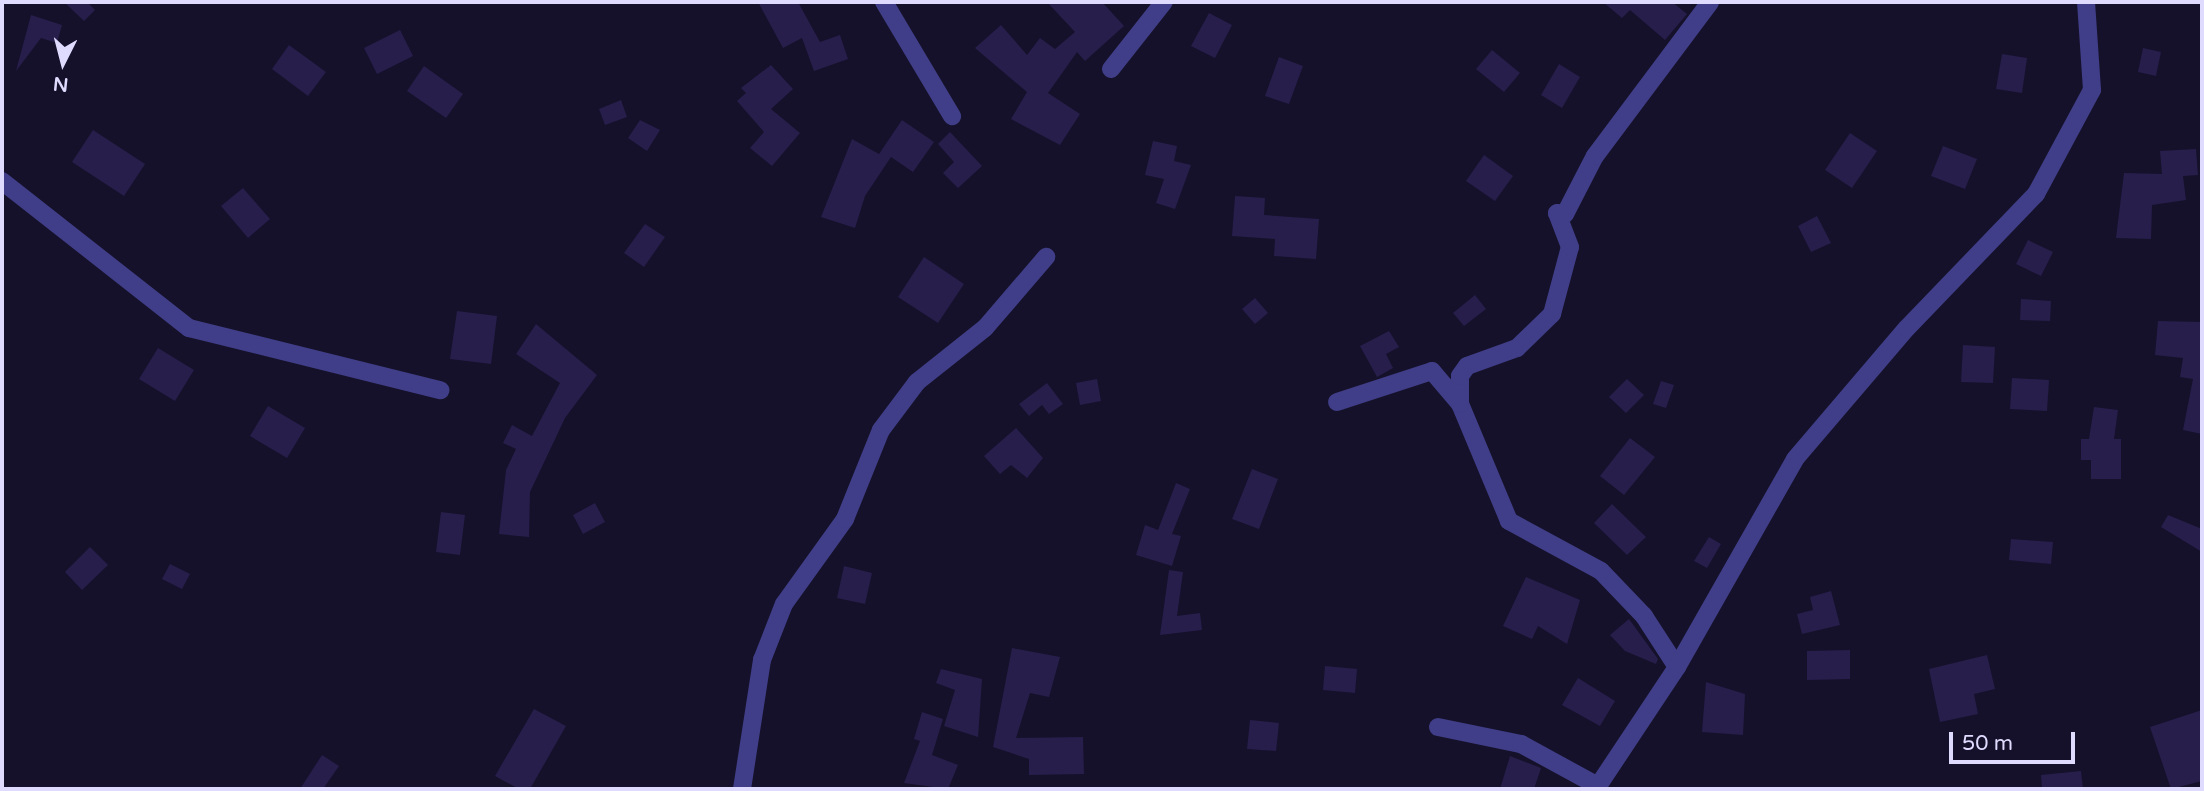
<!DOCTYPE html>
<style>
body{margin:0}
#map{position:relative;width:2204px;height:791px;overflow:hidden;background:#15112a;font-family:"Varela Round",sans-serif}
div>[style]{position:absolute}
.building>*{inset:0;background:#271e4b}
.street>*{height:18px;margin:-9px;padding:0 9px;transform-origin:9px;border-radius:9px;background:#403e88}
span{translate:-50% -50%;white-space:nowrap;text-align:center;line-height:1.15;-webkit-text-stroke:5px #15112a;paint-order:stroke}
.frame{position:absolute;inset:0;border:4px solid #dfdbfe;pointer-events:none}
.north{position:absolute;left:28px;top:28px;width:70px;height:70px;-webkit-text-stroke:5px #15112a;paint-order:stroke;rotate:186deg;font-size:19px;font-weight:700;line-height:28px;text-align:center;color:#dfdbfe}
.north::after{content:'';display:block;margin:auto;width:24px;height:32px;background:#dfdbfe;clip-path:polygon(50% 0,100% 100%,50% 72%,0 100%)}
.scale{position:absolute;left:1949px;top:732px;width:126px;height:32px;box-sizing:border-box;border:4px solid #dfdbfe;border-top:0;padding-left:9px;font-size:21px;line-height:24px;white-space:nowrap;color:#dfdbfe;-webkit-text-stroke:5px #15112a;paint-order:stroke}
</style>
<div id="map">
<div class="building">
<i style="clip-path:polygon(64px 2px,87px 2px,95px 10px,84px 21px)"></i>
<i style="clip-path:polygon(758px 2px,798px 2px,820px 42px,840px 35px,848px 59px,814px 71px,802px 38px,783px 48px)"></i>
<i style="clip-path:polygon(1047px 2px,1102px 2px,1124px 26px,1085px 61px,1077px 52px,1048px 93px,1080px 114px,1060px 145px,1011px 119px,1027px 92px,975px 48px,1001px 25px,1027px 55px,1040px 38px,1055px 49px,1075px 32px)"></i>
<i style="clip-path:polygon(1603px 2px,1672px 2px,1687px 14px,1665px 40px,1630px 10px,1622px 18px)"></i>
<i style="clip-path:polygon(1209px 13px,1232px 25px,1215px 58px,1191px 46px)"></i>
<i style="clip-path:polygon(31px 15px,62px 25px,57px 43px,41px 38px,16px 71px)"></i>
<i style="clip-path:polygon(400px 30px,413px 56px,377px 74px,364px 48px)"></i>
<i style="clip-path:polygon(289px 45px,326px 72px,308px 96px,272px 69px)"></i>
<i style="clip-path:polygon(2143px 48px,2161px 52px,2156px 76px,2138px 72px)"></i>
<i style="clip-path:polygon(1492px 50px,1520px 73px,1504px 92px,1476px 69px)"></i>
<i style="clip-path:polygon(2002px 54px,2027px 58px,2022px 93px,1996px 89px)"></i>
<i style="clip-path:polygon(1279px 57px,1303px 66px,1289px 104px,1265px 96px)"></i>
<i style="clip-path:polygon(1559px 64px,1580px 77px,1562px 108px,1541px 95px)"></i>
<i style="clip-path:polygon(771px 65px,793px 89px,771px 109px,800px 133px,772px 166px,750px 148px,764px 132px,737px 101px,746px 93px,741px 88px)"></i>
<i style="clip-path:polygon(424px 66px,463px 94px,446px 118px,407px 91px)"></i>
<i style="clip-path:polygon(621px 100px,627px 117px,605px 125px,599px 109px)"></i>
<i style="clip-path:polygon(640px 120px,660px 130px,647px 151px,628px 138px)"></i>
<i style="clip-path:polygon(902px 120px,934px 142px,913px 172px,891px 157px,865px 196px,855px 228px,821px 217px,852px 139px,879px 154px)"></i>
<i style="clip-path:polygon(93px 130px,145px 164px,124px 196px,72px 162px)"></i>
<i style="clip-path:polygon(950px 132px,982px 166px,958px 188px,943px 173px,954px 162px,938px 144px)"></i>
<i style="clip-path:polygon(1850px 133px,1877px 151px,1852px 188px,1825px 170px)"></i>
<i style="clip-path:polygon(1153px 141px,1177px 146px,1174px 161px,1191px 165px,1175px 209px,1156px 203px,1164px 179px,1145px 175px)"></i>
<i style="clip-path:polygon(1943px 146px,1977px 159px,1965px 189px,1931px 176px)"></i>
<i style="clip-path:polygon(2196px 149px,2198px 175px,2183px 176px,2186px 200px,2152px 205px,2151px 239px,2116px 238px,2124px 173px,2162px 174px,2160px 151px)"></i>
<i style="clip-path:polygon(1484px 155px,1513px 176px,1495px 201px,1466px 181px)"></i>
<i style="clip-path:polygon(243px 188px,270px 219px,248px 238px,221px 206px)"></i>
<i style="clip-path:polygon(1235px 196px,1265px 198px,1264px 215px,1319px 219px,1316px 259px,1274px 256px,1275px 239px,1232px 236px)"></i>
<i style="clip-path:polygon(1817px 216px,1831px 243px,1811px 252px,1798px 226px)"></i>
<i style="clip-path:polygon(645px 224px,665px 237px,644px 267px,624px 253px)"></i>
<i style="clip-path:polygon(2028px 240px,2053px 252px,2041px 276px,2016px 264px)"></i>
<i style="clip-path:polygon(924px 257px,964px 284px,938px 323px,898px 297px)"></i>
<i style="clip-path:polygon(1475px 295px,1486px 309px,1464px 326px,1453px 313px)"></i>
<i style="clip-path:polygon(1255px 298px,1268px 313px,1255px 324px,1242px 309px)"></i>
<i style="clip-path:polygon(2021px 299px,2051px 301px,2050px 321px,2020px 320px)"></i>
<i style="clip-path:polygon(457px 311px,497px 316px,491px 364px,450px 359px)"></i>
<i style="clip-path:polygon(2158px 321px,2202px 322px,2202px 434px,2183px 430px,2193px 379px,2180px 377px,2183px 358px,2155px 355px)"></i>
<i style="clip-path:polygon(536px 324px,597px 375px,565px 418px,530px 492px,529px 537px,499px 534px,506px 470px,516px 449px,503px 443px,512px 425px,532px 436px,560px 383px,516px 354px)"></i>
<i style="clip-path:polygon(1389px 331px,1399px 347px,1386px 354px,1393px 368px,1377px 377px,1360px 346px)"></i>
<i style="clip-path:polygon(1963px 345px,1995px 347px,1993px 383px,1961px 382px)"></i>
<i style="clip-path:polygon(158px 348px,194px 370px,175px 401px,139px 379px)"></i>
<i style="clip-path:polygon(2012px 378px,2049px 380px,2047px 411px,2010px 409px)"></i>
<i style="clip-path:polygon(1097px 379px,1101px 401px,1080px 405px,1076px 383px)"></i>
<i style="clip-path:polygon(1627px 379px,1644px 395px,1626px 413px,1609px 397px)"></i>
<i style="clip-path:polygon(1661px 381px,1674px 385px,1666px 408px,1653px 404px)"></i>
<i style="clip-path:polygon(1047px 383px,1063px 404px,1049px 414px,1042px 405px,1029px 416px,1019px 404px)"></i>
<i style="clip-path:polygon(268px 406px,305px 428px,287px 458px,250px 436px)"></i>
<i style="clip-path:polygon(2094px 407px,2118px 410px,2114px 439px,2121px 439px,2121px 479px,2091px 479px,2091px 460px,2081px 460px,2081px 439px,2089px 439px)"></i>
<i style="clip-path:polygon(1016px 428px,1043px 458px,1027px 478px,1011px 465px,1000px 474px,984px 456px)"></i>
<i style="clip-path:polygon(1630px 438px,1655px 457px,1624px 495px,1600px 476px)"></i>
<i style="clip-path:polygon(1252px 469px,1278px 479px,1259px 529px,1232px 519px)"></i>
<i style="clip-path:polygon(1176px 483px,1190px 489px,1172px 534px,1181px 536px,1172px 566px,1136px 555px,1145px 525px,1158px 530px)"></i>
<i style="clip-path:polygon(595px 503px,605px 522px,583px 534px,573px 515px)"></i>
<i style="clip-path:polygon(1612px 504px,1646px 537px,1627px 555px,1594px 523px)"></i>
<i style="clip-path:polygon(441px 512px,465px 515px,460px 555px,436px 552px)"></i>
<i style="clip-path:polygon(2168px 515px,2202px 529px,2202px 552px,2161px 527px)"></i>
<i style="clip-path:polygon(1709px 537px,1721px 544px,1707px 568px,1694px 561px)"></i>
<i style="clip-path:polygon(2011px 539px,2053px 542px,2051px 564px,2009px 560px)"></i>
<i style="clip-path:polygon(90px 547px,108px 565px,82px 590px,65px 572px)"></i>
<i style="clip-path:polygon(170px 564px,190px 574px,182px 589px,162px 579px)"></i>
<i style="clip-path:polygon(844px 566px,872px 573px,865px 604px,837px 598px)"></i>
<i style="clip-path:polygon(1169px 570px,1183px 572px,1177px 616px,1200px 613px,1202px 630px,1160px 635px)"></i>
<i style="clip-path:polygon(1526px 577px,1580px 600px,1567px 644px,1538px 626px,1532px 639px,1503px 626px)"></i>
<i style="clip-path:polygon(1831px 591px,1840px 625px,1802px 634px,1797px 614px,1813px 610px,1810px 597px)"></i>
<i style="clip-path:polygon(1629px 619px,1658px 659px,1656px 664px,1625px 651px,1610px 635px)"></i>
<i style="clip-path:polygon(1012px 648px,1060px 657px,1049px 697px,1030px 693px,1016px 738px,1083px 737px,1084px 774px,1029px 775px,1029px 759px,993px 747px)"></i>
<i style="clip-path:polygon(1850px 650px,1850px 679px,1807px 680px,1807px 651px)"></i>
<i style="clip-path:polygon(1987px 655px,1995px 689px,1974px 694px,1978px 714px,1940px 722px,1929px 669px)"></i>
<i style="clip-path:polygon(1325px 666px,1357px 669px,1355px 693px,1323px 690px)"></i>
<i style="clip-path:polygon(941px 669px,982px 679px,978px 737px,944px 726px,955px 690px,936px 683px)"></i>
<i style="clip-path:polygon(1578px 678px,1615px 701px,1600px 726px,1562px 705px)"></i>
<i style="clip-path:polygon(1706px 682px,1745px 694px,1743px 735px,1702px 732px)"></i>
<i style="clip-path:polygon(534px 709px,566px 726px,530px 789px,519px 789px,495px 776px)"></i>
<i style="clip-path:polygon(2202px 710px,2202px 781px,2171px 789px,2150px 727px)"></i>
<i style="clip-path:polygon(922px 712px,943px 719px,932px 755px,958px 765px,948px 789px,904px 783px,920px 741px,914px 739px)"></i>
<i style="clip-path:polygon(1250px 720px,1279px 723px,1276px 751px,1247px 749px)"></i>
<i style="clip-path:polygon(322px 755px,339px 766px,323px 789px,300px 789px)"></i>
<i style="clip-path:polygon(1510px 756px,1541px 768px,1534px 789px,1500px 789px)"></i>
<i style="clip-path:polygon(2081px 771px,2083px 789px,2042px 789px,2041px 775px)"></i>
</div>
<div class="street">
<i style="left:884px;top:2px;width:133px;rotate:59.2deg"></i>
<i style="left:1111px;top:69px;width:85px;rotate:-51.7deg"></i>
<i style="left:2px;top:181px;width:238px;rotate:38.2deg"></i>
<i style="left:189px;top:328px;width:259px;rotate:13.9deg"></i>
<i style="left:1337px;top:402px;width:100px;rotate:-18.1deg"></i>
<i style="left:1432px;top:371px;width:43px;rotate:49.7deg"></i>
<i style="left:1677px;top:667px;width:61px;rotate:-122.9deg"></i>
<i style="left:1644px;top:616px;width:62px;rotate:-133.7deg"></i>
<i style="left:1601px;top:571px;width:105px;rotate:-151.5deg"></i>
<i style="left:1509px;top:521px;width:127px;rotate:-112.7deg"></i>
<i style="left:1460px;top:404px;width:28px;rotate:-90deg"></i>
<i style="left:1460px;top:376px;width:12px;rotate:-55deg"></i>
<i style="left:1467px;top:366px;width:53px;rotate:-19.8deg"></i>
<i style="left:1517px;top:348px;width:49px;rotate:-44.2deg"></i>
<i style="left:1552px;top:314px;width:69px;rotate:-75deg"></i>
<i style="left:1570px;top:247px;width:36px;rotate:-111deg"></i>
<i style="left:1557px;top:213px;width:8px;rotate:7deg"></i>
<i style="left:1565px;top:214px;width:65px;rotate:-62.7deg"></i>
<i style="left:1595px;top:156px;width:192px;rotate:-53.2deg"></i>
<i style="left:1438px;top:727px;width:85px;rotate:11.6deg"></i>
<i style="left:1521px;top:744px;width:88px;rotate:28.6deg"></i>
<i style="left:742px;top:789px;width:131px;rotate:-81.2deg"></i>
<i style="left:762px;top:660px;width:60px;rotate:-68.6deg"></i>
<i style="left:784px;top:604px;width:105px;rotate:-54.3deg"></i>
<i style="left:845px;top:519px;width:96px;rotate:-68deg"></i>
<i style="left:881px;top:430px;width:60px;rotate:-53.1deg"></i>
<i style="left:917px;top:382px;width:87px;rotate:-38.5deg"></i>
<i style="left:985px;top:328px;width:94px;rotate:-49.3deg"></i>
<i style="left:1596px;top:789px;width:146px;rotate:-56.4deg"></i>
<i style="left:1677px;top:667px;width:239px;rotate:-60.4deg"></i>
<i style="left:1795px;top:459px;width:172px;rotate:-49.5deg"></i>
<i style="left:1907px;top:328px;width:186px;rotate:-46.1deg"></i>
<i style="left:2036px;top:194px;width:118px;rotate:-61.7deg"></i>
<i style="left:2092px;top:90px;width:88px;rotate:-93.9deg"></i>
</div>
<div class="frame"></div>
<div class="north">N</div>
<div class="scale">50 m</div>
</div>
